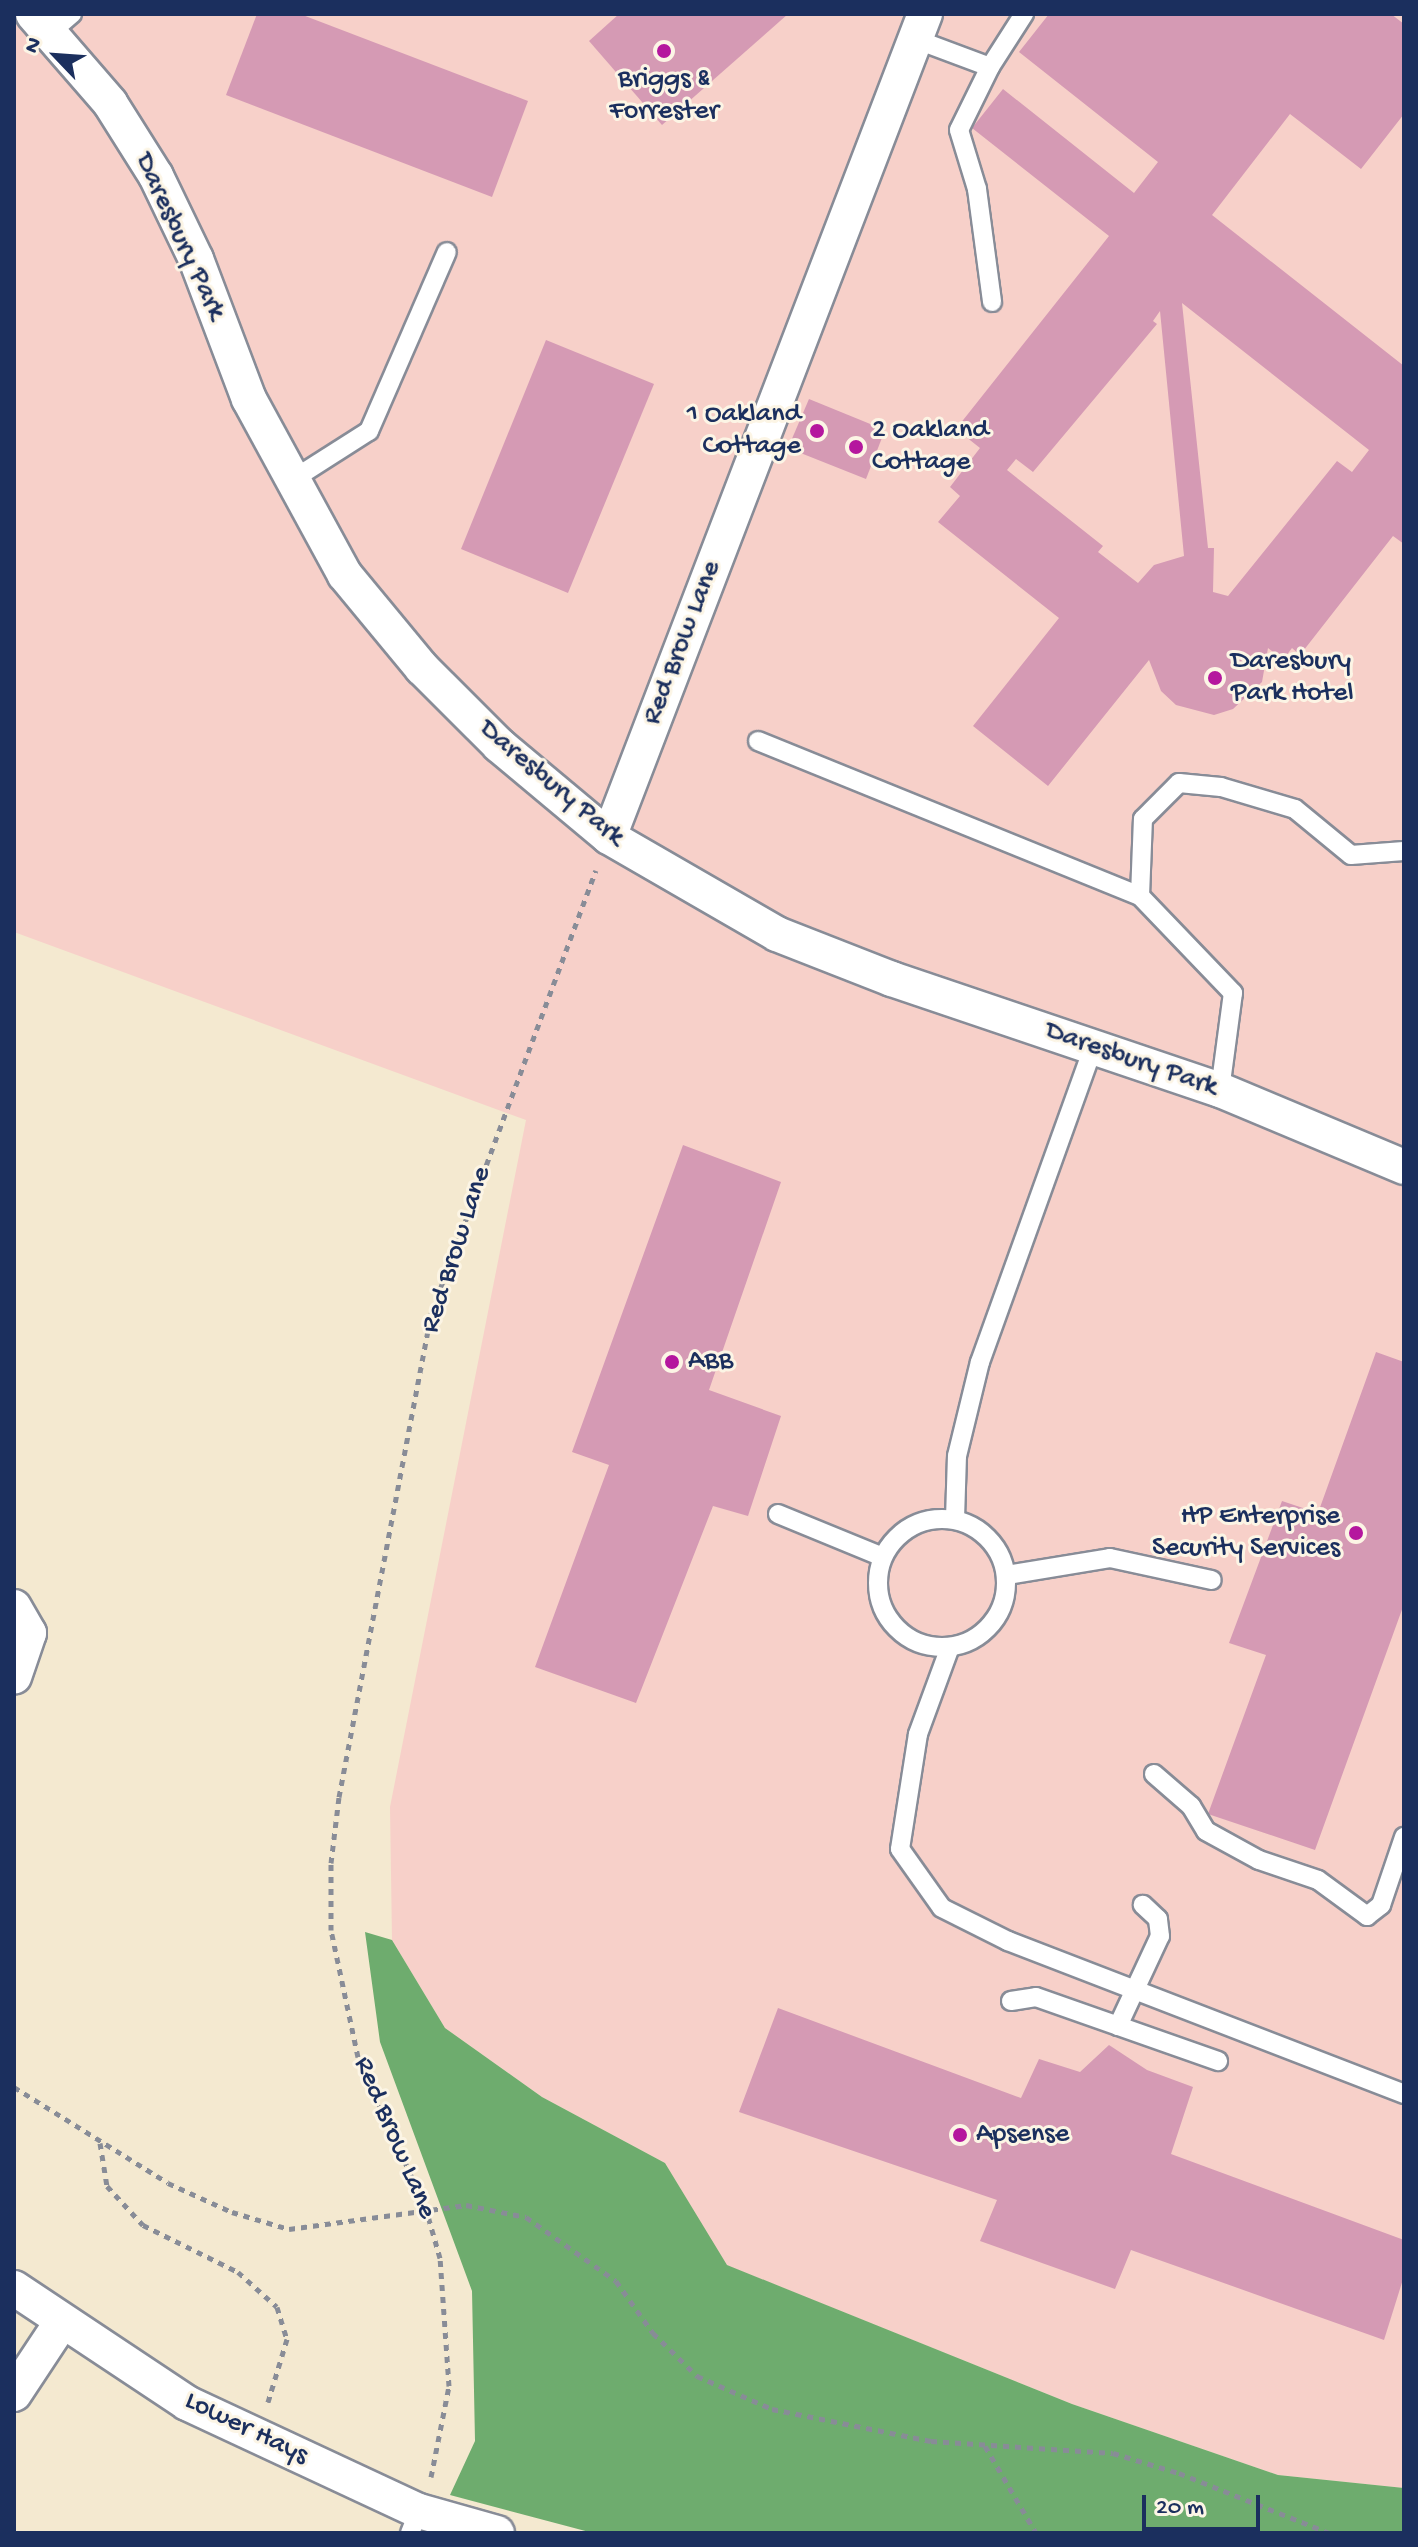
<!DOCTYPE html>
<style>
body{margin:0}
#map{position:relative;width:1418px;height:2547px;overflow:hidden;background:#f4e9d0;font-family:"Gochi Hand",sans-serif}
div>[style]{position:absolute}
.built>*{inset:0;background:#f7d0c9}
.forest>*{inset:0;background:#6eac6e}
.building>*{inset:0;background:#d59ab4}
.path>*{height:5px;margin-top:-2.5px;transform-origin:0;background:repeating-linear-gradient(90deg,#888c97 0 6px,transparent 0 12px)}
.roads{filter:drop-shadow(2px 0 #888c97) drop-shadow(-2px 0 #888c97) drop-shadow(0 2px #888c97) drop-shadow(0 -2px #888c97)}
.lane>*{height:18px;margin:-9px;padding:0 9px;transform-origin:9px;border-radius:9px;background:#fff}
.lane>.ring{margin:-9px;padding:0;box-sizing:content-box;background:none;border:18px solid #fff;border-radius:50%}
.street>*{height:34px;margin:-17px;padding:0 17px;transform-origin:17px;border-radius:17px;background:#fff}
.dots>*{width:22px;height:22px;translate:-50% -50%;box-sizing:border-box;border:4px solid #fcf5e5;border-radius:50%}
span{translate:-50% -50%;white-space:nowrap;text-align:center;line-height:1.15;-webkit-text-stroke:6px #fcf5e5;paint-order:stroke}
.poi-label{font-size:28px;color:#1b2f5e}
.right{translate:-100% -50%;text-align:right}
.left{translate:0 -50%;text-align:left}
.street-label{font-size:28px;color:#1b2f5e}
.frame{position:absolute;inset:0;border:16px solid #1b2f5e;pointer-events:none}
.north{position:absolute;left:16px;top:16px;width:80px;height:80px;-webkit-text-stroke:6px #fcf5e5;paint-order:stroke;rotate:295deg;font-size:22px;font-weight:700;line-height:32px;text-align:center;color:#1b2f5e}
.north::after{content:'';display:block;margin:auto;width:28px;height:36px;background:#1b2f5e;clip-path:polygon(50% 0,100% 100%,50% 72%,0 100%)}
.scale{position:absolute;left:1142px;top:2495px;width:118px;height:36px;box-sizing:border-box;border:4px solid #1b2f5e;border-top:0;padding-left:10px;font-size:24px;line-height:28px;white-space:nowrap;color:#1b2f5e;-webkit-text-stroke:6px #fcf5e5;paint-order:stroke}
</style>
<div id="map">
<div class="built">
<i style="clip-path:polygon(14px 14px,1404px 14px,1404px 2488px,1278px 2475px,1072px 2404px,726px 2265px,665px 2163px,542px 2097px,445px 2028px,392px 1940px,390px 1807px,526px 1120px,14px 932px)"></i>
</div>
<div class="forest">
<i style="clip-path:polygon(365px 1932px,392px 1940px,445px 2028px,542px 2097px,665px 2163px,727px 2265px,1072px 2404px,1278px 2475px,1404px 2488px,1404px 2533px,593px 2533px,450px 2495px,475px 2441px,472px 2291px,380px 2042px)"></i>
</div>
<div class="building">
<i style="clip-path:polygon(257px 14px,300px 14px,528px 101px,492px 197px,226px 95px)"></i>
<i style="clip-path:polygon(619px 14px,788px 14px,662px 125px,589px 41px)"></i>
<i style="clip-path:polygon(evenodd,1049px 14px,1391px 14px,1404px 24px,1404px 114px,1361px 169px,1290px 114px,1212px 215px,1404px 366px,1404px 544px,1393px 536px,1300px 655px,1292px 648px,1283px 660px,1268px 648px,1262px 682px,1233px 709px,1214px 715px,1176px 705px,1161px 691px,1149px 660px,1048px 786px,973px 726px,1059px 618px,938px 522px,960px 496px,950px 487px,980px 448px,956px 429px,1109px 236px,972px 128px,1003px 89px,1134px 193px,1158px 162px,1019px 52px,1049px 14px,1182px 303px,1369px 450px,1352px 472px,1337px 461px,1228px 596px,1213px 592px,1214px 548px,1208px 548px,1182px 303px,1049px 14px,1160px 311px,1184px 556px,1154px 565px,1138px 583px,1098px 552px,1103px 546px,1007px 470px,1016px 459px,1033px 472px,1157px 324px,1153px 321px,1160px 311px)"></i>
<i style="clip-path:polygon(546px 340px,654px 384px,568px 593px,461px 549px)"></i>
<i style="clip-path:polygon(809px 399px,885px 430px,866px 479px,788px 448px)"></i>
<i style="clip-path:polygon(683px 1145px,781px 1182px,709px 1390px,781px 1416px,748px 1516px,713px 1506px,636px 1703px,535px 1667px,609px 1465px,572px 1452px)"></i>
<i style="clip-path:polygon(1376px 1352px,1404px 1362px,1404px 1604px,1315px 1850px,1208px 1814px,1266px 1655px,1229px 1643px,1282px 1501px,1318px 1513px)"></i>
<i style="clip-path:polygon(778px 2008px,1021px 2098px,1039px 2059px,1080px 2072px,1109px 2045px,1147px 2070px,1193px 2087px,1171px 2154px,1404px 2240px,1404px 2276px,1384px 2340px,1131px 2250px,1115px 2289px,980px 2241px,997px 2200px,739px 2112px)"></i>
</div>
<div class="path">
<i style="left:14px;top:2087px;width:181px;rotate:31.9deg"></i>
<i style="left:168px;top:2183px;width:70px;rotate:24.4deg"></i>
<i style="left:232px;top:2212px;width:59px;rotate:16.6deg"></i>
<i style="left:289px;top:2229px;width:179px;rotate:-7.7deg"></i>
<i style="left:466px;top:2205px;width:61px;rotate:11.3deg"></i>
<i style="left:526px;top:2217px;width:110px;rotate:35.4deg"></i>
<i style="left:616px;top:2281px;width:64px;rotate:54.6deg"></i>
<i style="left:653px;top:2333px;width:62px;rotate:44.3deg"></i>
<i style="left:697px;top:2376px;width:82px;rotate:23.7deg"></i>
<i style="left:772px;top:2409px;width:162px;rotate:11.4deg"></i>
<i style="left:931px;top:2441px;width:182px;rotate:3.8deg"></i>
<i style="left:1113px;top:2453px;width:69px;rotate:16.9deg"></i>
<i style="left:1179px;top:2473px;width:162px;rotate:21.8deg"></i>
<i style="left:100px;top:2143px;width:44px;rotate:80.8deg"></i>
<i style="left:107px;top:2186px;width:53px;rotate:47.3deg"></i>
<i style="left:143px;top:2225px;width:106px;rotate:26.3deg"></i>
<i style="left:238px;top:2272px;width:52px;rotate:41.9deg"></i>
<i style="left:277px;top:2307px;width:34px;rotate:73deg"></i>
<i style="left:287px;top:2339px;width:66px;rotate:106.8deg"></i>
<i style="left:985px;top:2446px;width:101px;rotate:59.6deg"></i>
<i style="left:431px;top:2477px;width:93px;rotate:-78.8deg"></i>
<i style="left:449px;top:2386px;width:128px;rotate:-94deg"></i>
<i style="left:440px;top:2258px;width:51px;rotate:-105.9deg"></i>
<i style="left:426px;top:2209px;width:167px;rotate:-114.1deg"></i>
<i style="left:358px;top:2057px;width:130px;rotate:-102deg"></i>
<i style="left:331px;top:1930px;width:67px;rotate:-90deg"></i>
<i style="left:331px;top:1863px;width:66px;rotate:-83.1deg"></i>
<i style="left:339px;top:1797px;width:495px;rotate:-79.2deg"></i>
<i style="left:432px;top:1311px;width:470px;rotate:-69.6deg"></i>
</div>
<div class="roads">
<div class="lane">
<i style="left:51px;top:32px;width:28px;rotate:-41deg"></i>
<i style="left:915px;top:39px;width:80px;rotate:20.5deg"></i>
<i style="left:990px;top:67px;width:63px;rotate:-57.3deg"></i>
<i style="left:990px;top:67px;width:70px;rotate:116.2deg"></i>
<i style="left:959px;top:130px;width:62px;rotate:73deg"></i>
<i style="left:977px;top:189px;width:114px;rotate:82.4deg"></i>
<i style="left:292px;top:480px;width:91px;rotate:-32.5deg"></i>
<i style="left:369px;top:431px;width:195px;rotate:-66.5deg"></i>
<i style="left:758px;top:741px;width:412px;rotate:22.1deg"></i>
<i style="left:1220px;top:1090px;width:98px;rotate:-82.4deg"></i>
<i style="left:1233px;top:993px;width:134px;rotate:-133.8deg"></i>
<i style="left:1140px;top:896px;width:77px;rotate:-87.8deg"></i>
<i style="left:1143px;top:819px;width:51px;rotate:-45deg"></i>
<i style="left:1179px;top:783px;width:42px;rotate:5.4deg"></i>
<i style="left:1221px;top:787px;width:77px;rotate:16.6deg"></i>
<i style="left:1295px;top:809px;width:72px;rotate:39.4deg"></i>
<i style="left:1351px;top:855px;width:53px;rotate:-4.3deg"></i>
<i style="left:778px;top:1514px;width:113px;rotate:22.3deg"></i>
<i class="ring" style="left:878px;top:1519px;width:110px;height:110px"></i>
<i style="left:955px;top:1519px;width:63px;rotate:-88.2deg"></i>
<i style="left:957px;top:1456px;width:97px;rotate:-76.3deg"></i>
<i style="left:980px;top:1362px;width:334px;rotate:-70.2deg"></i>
<i style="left:1007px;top:1575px;width:104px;rotate:-9.4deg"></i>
<i style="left:1110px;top:1558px;width:104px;rotate:12.2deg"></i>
<i style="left:950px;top:1647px;width:93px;rotate:110.2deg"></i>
<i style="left:918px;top:1734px;width:116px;rotate:98.9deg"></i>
<i style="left:900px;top:1849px;width:72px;rotate:54.6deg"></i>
<i style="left:942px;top:1908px;width:74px;rotate:26.6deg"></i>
<i style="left:1008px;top:1941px;width:425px;rotate:21.1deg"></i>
<i style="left:1154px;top:1774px;width:49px;rotate:40.9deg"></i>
<i style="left:1191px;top:1806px;width:29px;rotate:59deg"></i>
<i style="left:1206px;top:1831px;width:60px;rotate:28.7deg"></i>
<i style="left:1259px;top:1860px;width:62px;rotate:18.7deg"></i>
<i style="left:1318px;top:1880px;width:61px;rotate:36.3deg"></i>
<i style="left:1367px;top:1916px;width:18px;rotate:-38deg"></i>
<i style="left:1381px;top:1905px;width:72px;rotate:-71.3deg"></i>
<i style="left:1011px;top:2001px;width:25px;rotate:-9deg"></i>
<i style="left:1036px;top:1997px;width:193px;rotate:19.4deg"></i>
<i style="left:1118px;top:2026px;width:99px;rotate:-65deg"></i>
<i style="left:1160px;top:1936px;width:17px;rotate:-97deg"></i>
<i style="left:1158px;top:1919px;width:21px;rotate:-137deg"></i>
<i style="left:410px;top:2533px;width:24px;rotate:-68deg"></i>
</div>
<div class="street">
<i style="left:33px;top:14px;width:118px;rotate:49.1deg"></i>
<i style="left:110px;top:103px;width:86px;rotate:57.8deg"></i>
<i style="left:156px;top:176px;width:92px;rotate:64.3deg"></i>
<i style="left:196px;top:259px;width:150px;rotate:69.3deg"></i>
<i style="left:249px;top:399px;width:200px;rotate:61.4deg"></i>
<i style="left:345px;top:575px;width:121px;rotate:50.4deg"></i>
<i style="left:422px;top:668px;width:109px;rotate:45deg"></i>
<i style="left:499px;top:745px;width:143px;rotate:39.9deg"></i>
<i style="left:609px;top:837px;width:194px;rotate:30deg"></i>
<i style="left:777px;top:934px;width:123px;rotate:21.4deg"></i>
<i style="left:892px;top:979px;width:346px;rotate:18.7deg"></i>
<i style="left:1220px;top:1090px;width:199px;rotate:22.7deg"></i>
<i style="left:609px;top:837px;width:882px;rotate:-69deg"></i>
<i style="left:14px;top:1607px;width:30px;rotate:60deg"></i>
<i style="left:29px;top:1633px;width:46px;rotate:108.8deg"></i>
<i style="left:14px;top:2288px;width:208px;rotate:33.6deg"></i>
<i style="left:187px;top:2403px;width:256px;rotate:25deg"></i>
<i style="left:419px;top:2511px;width:81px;rotate:15.8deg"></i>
<i style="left:14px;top:2394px;width:85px;rotate:-56.5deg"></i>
</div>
</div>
<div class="dots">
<i style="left:664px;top:51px;background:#b5179e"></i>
<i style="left:817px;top:431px;background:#b5179e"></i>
<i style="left:856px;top:447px;background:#b5179e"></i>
<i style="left:1215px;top:678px;background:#b5179e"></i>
<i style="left:672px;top:1362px;background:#b5179e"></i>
<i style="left:1356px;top:1533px;background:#b5179e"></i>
<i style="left:960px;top:2135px;background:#b5179e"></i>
</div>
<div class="poi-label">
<span style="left:664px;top:96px">Briggs &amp;<br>Forrester</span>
<span class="right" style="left:801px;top:431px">1 Oakland<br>Cottage</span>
<span class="left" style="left:872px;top:447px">2 Oakland<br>Cottage</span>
<span class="left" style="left:1231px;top:678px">Daresbury<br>Park Hotel</span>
<span class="left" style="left:688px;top:1362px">ABB</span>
<span class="right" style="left:1340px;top:1533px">HP Enterprise<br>Security Services</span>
<span class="left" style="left:976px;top:2135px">Apsense</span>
</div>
<div class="street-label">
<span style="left:179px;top:237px;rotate:65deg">Daresbury Park</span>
<span style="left:683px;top:643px;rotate:-69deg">Red Brow Lane</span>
<span style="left:551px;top:784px;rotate:40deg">Daresbury Park</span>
<span style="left:1131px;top:1060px;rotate:19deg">Daresbury Park</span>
<span style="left:457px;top:1250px;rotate:-72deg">Red Brow Lane</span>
<span style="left:394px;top:2138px;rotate:67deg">Red Brow Lane</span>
<span style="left:246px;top:2429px;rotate:26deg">Lower Hays</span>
</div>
<div class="frame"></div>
<div class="north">N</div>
<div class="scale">20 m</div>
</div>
